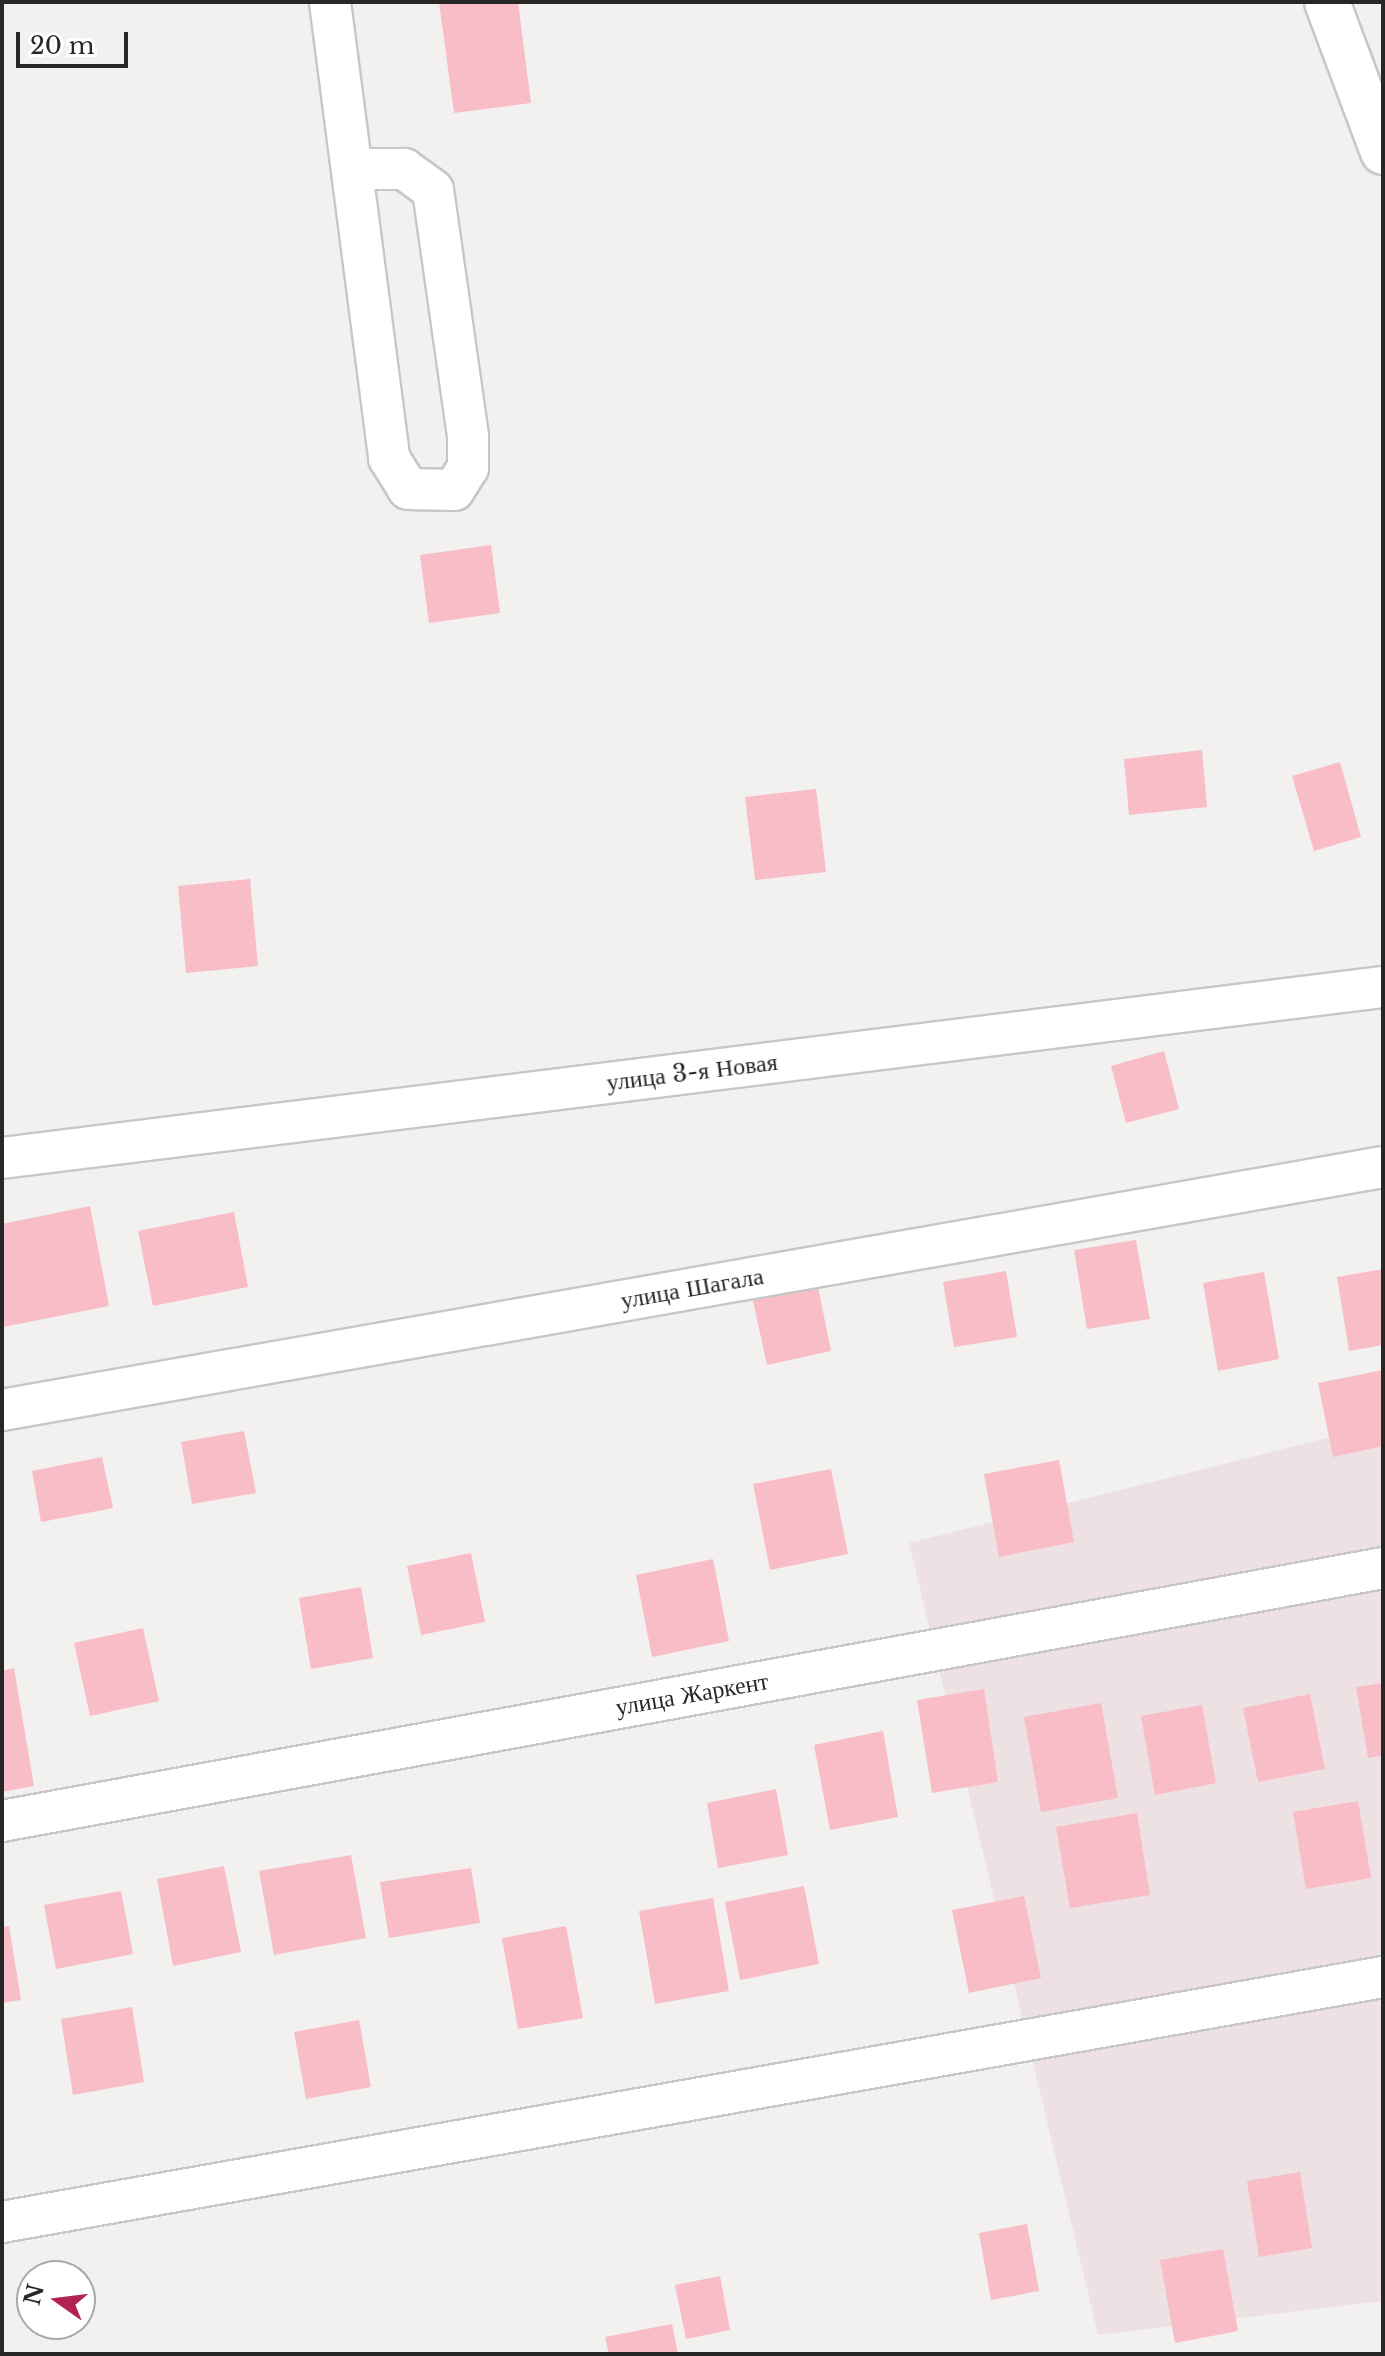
<!DOCTYPE html>
<meta charset="utf-8">
<style>
body{margin:0}
#map{position:relative;width:1385px;height:2356px;overflow:hidden;background:#f3f0f0;font-family:"Libre Baskerville",serif}
div>[style]{position:absolute}
.built>*{inset:0;background:#eee1e3}
.building>*{inset:0;background:#f8bdc6}
.roads{filter:drop-shadow(2px 0 #c9c6c6) drop-shadow(-2px 0 #c9c6c6) drop-shadow(0 2px #c9c6c6) drop-shadow(0 -2px #c9c6c6)}
.minor>*{height:40px;margin:-20px;padding:0 20px;transform-origin:20px;border-radius:20px;background:#fff}
.major>*{height:44px;margin:-22px;padding:0 22px;transform-origin:22px;border-radius:22px;background:#fff}
span{translate:-50% -50%;white-space:nowrap;text-align:center;line-height:1.15;-webkit-text-stroke:7px #fff;paint-order:stroke}
.street-label{font-size:24px;color:#282727}
.frame{position:absolute;inset:0;border:4px solid #282727;pointer-events:none}
.north{position:absolute;left:16px;top:2260px;width:80px;height:80px;box-sizing:border-box;background:#fff;border:2px solid #a9a9a9;border-radius:50%;rotate:284deg;font-size:22px;font-weight:700;line-height:32px;text-align:center;color:#282727}
.north::after{content:'';display:block;margin:auto;width:28px;height:36px;background:#b22252;clip-path:polygon(50% 0,100% 100%,50% 72%,0 100%)}
.scale{position:absolute;left:16px;top:32px;width:112px;height:36px;box-sizing:border-box;border:4px solid #282727;border-top:0;padding-left:10px;font-size:24px;line-height:28px;white-space:nowrap;color:#282727;-webkit-text-stroke:6px #fff;paint-order:stroke}
</style>
<div id="map">
<div class="built">
<i style="clip-path:polygon(1383px 1424px,1383px 2301px,1098px 2335px,909px 1543px)"></i>
</div>
<div class="building">
<i style="clip-path:polygon(439px 2px,518px 2px,531px 103px,454px 113px)"></i>
<i style="clip-path:polygon(491px 545px,500px 613px,429px 623px,420px 555px)"></i>
<i style="clip-path:polygon(1202px 750px,1207px 807px,1129px 815px,1124px 759px)"></i>
<i style="clip-path:polygon(1340px 762px,1361px 837px,1314px 851px,1292px 776px)"></i>
<i style="clip-path:polygon(816px 789px,826px 872px,755px 880px,745px 797px)"></i>
<i style="clip-path:polygon(250px 879px,258px 966px,186px 973px,178px 886px)"></i>
<i style="clip-path:polygon(1164px 1051px,1179px 1109px,1126px 1123px,1111px 1066px)"></i>
<i style="clip-path:polygon(90px 1206px,109px 1306px,3px 1327px,2px 1224px)"></i>
<i style="clip-path:polygon(234px 1212px,248px 1287px,153px 1306px,138px 1231px)"></i>
<i style="clip-path:polygon(1136px 1240px,1150px 1319px,1087px 1329px,1074px 1250px)"></i>
<i style="clip-path:polygon(1383px 1269px,1383px 1345px,1349px 1351px,1337px 1277px)"></i>
<i style="clip-path:polygon(1006px 1271px,1017px 1337px,954px 1347px,943px 1282px)"></i>
<i style="clip-path:polygon(1264px 1272px,1279px 1359px,1218px 1371px,1203px 1283px)"></i>
<i style="clip-path:polygon(817px 1282px,831px 1351px,767px 1365px,752px 1296px)"></i>
<i style="clip-path:polygon(1383px 1370px,1383px 1446px,1333px 1457px,1318px 1383px)"></i>
<i style="clip-path:polygon(244px 1431px,256px 1493px,192px 1504px,181px 1442px)"></i>
<i style="clip-path:polygon(102px 1457px,113px 1508px,41px 1522px,32px 1471px)"></i>
<i style="clip-path:polygon(1059px 1460px,1074px 1542px,999px 1557px,984px 1474px)"></i>
<i style="clip-path:polygon(831px 1469px,848px 1554px,770px 1570px,753px 1484px)"></i>
<i style="clip-path:polygon(471px 1553px,485px 1622px,421px 1635px,407px 1566px)"></i>
<i style="clip-path:polygon(713px 1559px,729px 1641px,652px 1657px,636px 1575px)"></i>
<i style="clip-path:polygon(361px 1587px,373px 1658px,311px 1669px,299px 1598px)"></i>
<i style="clip-path:polygon(143px 1628px,159px 1701px,90px 1716px,74px 1643px)"></i>
<i style="clip-path:polygon(14px 1668px,34px 1786px,2px 1792px,2px 1671px)"></i>
<i style="clip-path:polygon(1383px 1683px,1383px 1755px,1368px 1758px,1356px 1687px)"></i>
<i style="clip-path:polygon(984px 1689px,998px 1782px,932px 1793px,917px 1700px)"></i>
<i style="clip-path:polygon(1310px 1694px,1325px 1769px,1258px 1782px,1243px 1708px)"></i>
<i style="clip-path:polygon(1101px 1703px,1118px 1798px,1041px 1812px,1024px 1717px)"></i>
<i style="clip-path:polygon(1202px 1705px,1216px 1783px,1155px 1795px,1141px 1716px)"></i>
<i style="clip-path:polygon(883px 1731px,898px 1817px,830px 1830px,814px 1745px)"></i>
<i style="clip-path:polygon(776px 1789px,788px 1855px,718px 1868px,707px 1803px)"></i>
<i style="clip-path:polygon(1358px 1801px,1371px 1878px,1306px 1889px,1293px 1812px)"></i>
<i style="clip-path:polygon(1137px 1813px,1150px 1895px,1070px 1908px,1056px 1827px)"></i>
<i style="clip-path:polygon(351px 1855px,366px 1938px,274px 1955px,259px 1871px)"></i>
<i style="clip-path:polygon(224px 1866px,241px 1952px,173px 1966px,157px 1879px)"></i>
<i style="clip-path:polygon(471px 1868px,480px 1923px,389px 1938px,380px 1882px)"></i>
<i style="clip-path:polygon(804px 1886px,819px 1964px,740px 1980px,725px 1902px)"></i>
<i style="clip-path:polygon(121px 1891px,133px 1954px,56px 1969px,44px 1905px)"></i>
<i style="clip-path:polygon(1024px 1896px,1041px 1978px,969px 1993px,952px 1910px)"></i>
<i style="clip-path:polygon(713px 1898px,729px 1991px,655px 2004px,639px 1911px)"></i>
<i style="clip-path:polygon(9px 1926px,21px 2000px,2px 2003px,2px 1927px)"></i>
<i style="clip-path:polygon(566px 1926px,583px 2018px,518px 2029px,502px 1938px)"></i>
<i style="clip-path:polygon(132px 2007px,144px 2082px,73px 2095px,61px 2019px)"></i>
<i style="clip-path:polygon(359px 2020px,371px 2087px,306px 2099px,294px 2032px)"></i>
<i style="clip-path:polygon(1300px 2172px,1312px 2248px,1259px 2257px,1247px 2181px)"></i>
<i style="clip-path:polygon(1027px 2224px,1039px 2291px,991px 2300px,979px 2233px)"></i>
<i style="clip-path:polygon(1223px 2249px,1238px 2331px,1175px 2343px,1160px 2260px)"></i>
<i style="clip-path:polygon(720px 2276px,730px 2330px,686px 2339px,675px 2285px)"></i>
<i style="clip-path:polygon(672px 2324px,678px 2354px,609px 2354px,605px 2337px)"></i>
</div>
<div class="roads">
<div class="minor">
<i style="left:330px;top:2px;width:460px;rotate:82.6deg"></i>
<i style="left:389px;top:458px;width:36px;rotate:58deg"></i>
<i style="left:408px;top:489px;width:46px;rotate:1.2deg"></i>
<i style="left:454px;top:490px;width:26px;rotate:-58deg"></i>
<i style="left:468px;top:468px;width:32px;rotate:-90deg"></i>
<i style="left:468px;top:436px;width:248px;rotate:-98.1deg"></i>
<i style="left:433px;top:190px;width:36px;rotate:-144deg"></i>
<i style="left:404px;top:169px;width:52px;rotate:180deg"></i>
<i style="left:2px;top:1158px;width:1392px;rotate:-7.06deg"></i>
<i style="left:2px;top:1410px;width:1402px;rotate:-9.98deg"></i>
<i style="left:2px;top:1821px;width:1404px;rotate:-10.38deg"></i>
<i style="left:2px;top:2222px;width:1403px;rotate:-10.06deg"></i>
</div>
<div class="major">
<i style="left:1327px;top:2px;width:160px;rotate:69.5deg"></i>
</div>
</div>
<div class="street-label">
<span style="left:692px;top:1072px;rotate:-7deg">улица 3-я Новая</span>
<span style="left:692px;top:1288px;rotate:-10deg">улица Шагала</span>
<span style="left:692px;top:1694px;rotate:-10deg">улица Жаркент</span>
</div>
<div class="frame"></div>
<div class="north">N</div>
<div class="scale">20 m</div>
</div>
